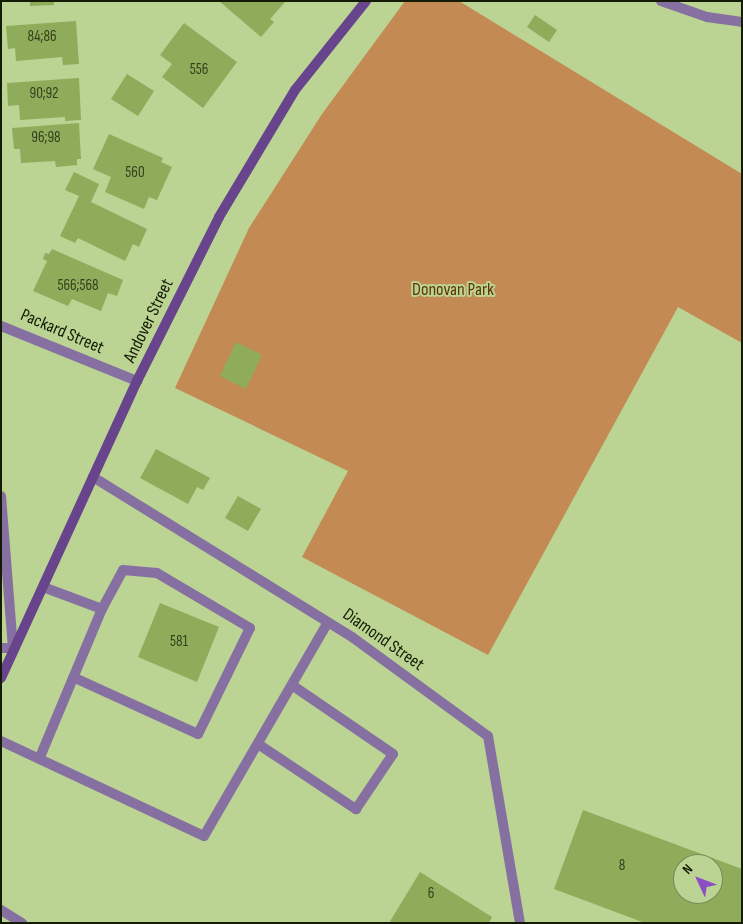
<!DOCTYPE html>
<style>
body{margin:0}
#map{position:relative;width:743px;height:924px;overflow:hidden;background:#bbd393;font-family:"Sofia Sans Condensed",sans-serif}
div>[style]{position:absolute}
.green>*{inset:0;background:#c38b53}
.building>*{inset:0;background:#8fac5b}
.service>*{height:10px;margin:-5px;padding:0 5px;transform-origin:5px;border-radius:5px;background:#8670a1}
.minor>*{height:10px;margin:-5px;padding:0 5px;transform-origin:5px;border-radius:5px;background:#8670a1}
.secondary>*{height:10px;margin:-5px;padding:0 5px;transform-origin:5px;border-radius:5px;background:#67448b}
span{translate:-50% -50%;white-space:nowrap;text-align:center;line-height:1.15;-webkit-text-stroke:4px #bbd393;paint-order:stroke}
.number-label{font-size:15px;color:#323f1a}
.number-label span{-webkit-text-stroke-width:0}
.park-label{font-size:18px;color:#5e3400}
.street-label{font-size:18px;color:#131b04}
.frame{position:absolute;inset:0;border:2px solid #131b04;pointer-events:none}
.north{position:absolute;left:673px;top:854px;width:50px;height:50px;box-sizing:border-box;background:#bbd393;border:1px solid #78895a;border-radius:50%;rotate:313deg;font-size:14px;font-weight:700;line-height:20px;text-align:center;color:#131b04}
.north::after{content:'';display:block;margin:auto;width:18px;height:22px;background:#8b4ec5;clip-path:polygon(50% 0,100% 100%,50% 72%,0 100%)}
</style>
<div id="map">
<div class="green">
<i style="clip-path:polygon(405px 1px,459px 1px,742px 174px,742px 343px,678px 307px,488px 655px,302px 557px,348px 471px,175px 388px,249px 228px,322px 114px)"></i>
</div>
<div class="building">
<i style="clip-path:polygon(30px 1px,54px 1px,54px 5px,30px 6px)"></i>
<i style="clip-path:polygon(219px 1px,286px 1px,270px 19px,274px 22px,261px 37px)"></i>
<i style="clip-path:polygon(535px 15px,557px 30px,549px 42px,527px 27px)"></i>
<i style="clip-path:polygon(76px 21px,79px 64px,63px 65px,62px 57px,16px 61px,15px 48px,8px 49px,6px 26px)"></i>
<i style="clip-path:polygon(184px 23px,237px 62px,203px 108px,162px 77px,172px 64px,160px 55px)"></i>
<i style="clip-path:polygon(127px 74px,154px 91px,138px 116px,111px 99px)"></i>
<i style="clip-path:polygon(79px 78px,81px 120px,65px 121px,65px 117px,20px 120px,19px 105px,8px 106px,7px 83px)"></i>
<i style="clip-path:polygon(79px 123px,81px 159px,77px 159px,77px 165px,56px 167px,55px 161px,21px 163px,20px 149px,14px 149px,12px 128px)"></i>
<i style="clip-path:polygon(109px 134px,163px 158px,161px 162px,172px 167px,157px 200px,149px 197px,144px 209px,105px 192px,111px 177px,93px 169px)"></i>
<i style="clip-path:polygon(74px 172px,99px 184px,91px 202px,147px 229px,139px 247px,133px 244px,125px 261px,78px 238px,75px 243px,60px 236px,79px 196px,65px 190px)"></i>
<i style="clip-path:polygon(52px 249px,123px 280px,117px 296px,108px 293px,101px 311px,72px 299px,68px 306px,33px 291px,47px 261px,43px 259px,45px 253px,49px 254px)"></i>
<i style="clip-path:polygon(236px 342px,262px 355px,246px 389px,220px 376px)"></i>
<i style="clip-path:polygon(156px 449px,210px 478px,203px 490px,197px 487px,188px 504px,140px 478px)"></i>
<i style="clip-path:polygon(238px 496px,261px 509px,248px 531px,225px 518px)"></i>
<i style="clip-path:polygon(160px 603px,219px 627px,197px 682px,138px 657px)"></i>
<i style="clip-path:polygon(evenodd,583px 810px,742px 869px,742px 923px,645px 923px,554px 889px,583px 810px,683px 864px,713px 864px,713px 894px,683px 894px,683px 864px)"></i>
<i style="clip-path:polygon(420px 872px,492px 917px,489px 923px,389px 923px)"></i>
</div>
<div class="service">
<i style="left:661px;top:1px;width:49px;rotate:19.2deg"></i>
<i style="left:707px;top:17px;width:35px;rotate:8deg"></i>
<i style="left:43px;top:587px;width:63px;rotate:20.4deg"></i>
<i style="left:102px;top:609px;width:44px;rotate:-61.7deg"></i>
<i style="left:123px;top:570px;width:34px;rotate:5deg"></i>
<i style="left:157px;top:573px;width:108px;rotate:30.6deg"></i>
<i style="left:250px;top:628px;width:118px;rotate:116.1deg"></i>
<i style="left:198px;top:734px;width:137px;rotate:-155.5deg"></i>
<i style="left:1px;top:741px;width:224px;rotate:25.1deg"></i>
<i style="left:204px;top:836px;width:247px;rotate:-59.9deg"></i>
<i style="left:258px;top:744px;width:118px;rotate:33.6deg"></i>
<i style="left:356px;top:809px;width:66px;rotate:-56.1deg"></i>
<i style="left:393px;top:754px;width:122px;rotate:-145.7deg"></i>
<i style="left:40px;top:757px;width:160px;rotate:-67.3deg"></i>
<i style="left:1px;top:910px;width:25px;rotate:32deg"></i>
</div>
<div class="minor">
<i style="left:1px;top:326px;width:147px;rotate:22deg"></i>
<i style="left:93px;top:477px;width:304px;rotate:31.7deg"></i>
<i style="left:352px;top:637px;width:168px;rotate:36.1deg"></i>
<i style="left:488px;top:736px;width:190px;rotate:80.3deg"></i>
<i style="left:1px;top:496px;width:152px;rotate:85.5deg"></i>
<i style="left:13px;top:648px;width:12px;rotate:180deg"></i>
</div>
<div class="secondary">
<i style="left:1px;top:678px;width:327px;rotate:-65.4deg"></i>
<i style="left:137px;top:381px;width:183px;rotate:-63.4deg"></i>
<i style="left:219px;top:217px;width:148px;rotate:-59.1deg"></i>
<i style="left:295px;top:90px;width:114px;rotate:-51.4deg"></i>
</div>
<div class="number-label">
<span style="left:42px;top:37px">84;86</span>
<span style="left:199px;top:70px">556</span>
<span style="left:44px;top:94px">90;92</span>
<span style="left:46px;top:138px">96;98</span>
<span style="left:135px;top:173px">560</span>
<span style="left:78px;top:286px">566;568</span>
<span style="left:179px;top:642px">581</span>
<span style="left:622px;top:866px">8</span>
<span style="left:431px;top:894px">6</span>
</div>
<div class="park-label">
<span style="left:453px;top:290px">Donovan Park</span>
</div>
<div class="street-label">
<span style="left:149px;top:321px;rotate:-64deg">Andover Street</span>
<span style="left:62px;top:332px;rotate:23deg">Packard Street</span>
<span style="left:383px;top:640px;rotate:35deg">Diamond Street</span>
</div>
<div class="frame"></div>
<div class="north">N</div>
</div>
